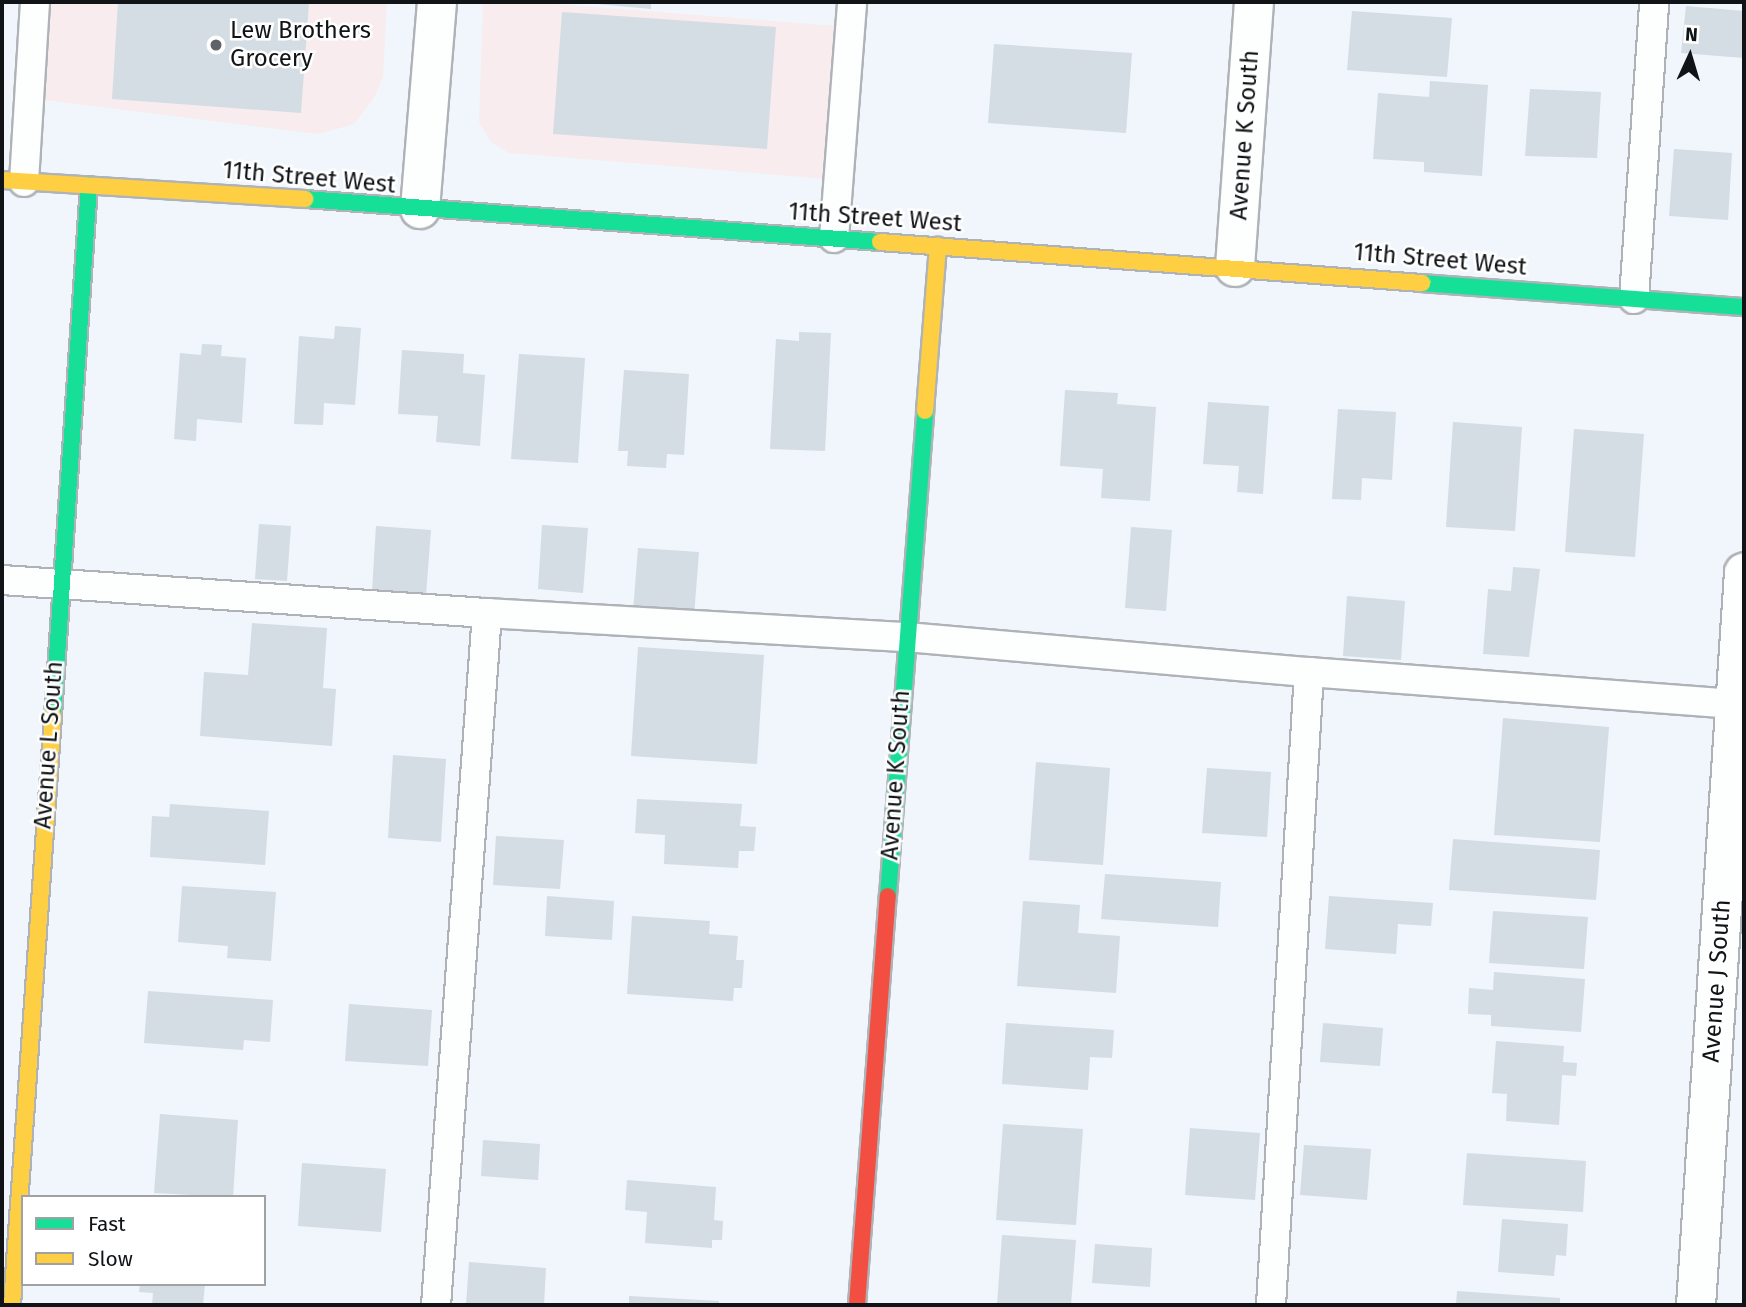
<!DOCTYPE html>
<style>
body{margin:0}
#map{position:relative;width:1746px;height:1307px;overflow:hidden;background:#f0f6fb;font-family:"Fira Sans",sans-serif}
div>[style]{position:absolute}
.commercial>*{inset:0;background:#f8ecee}
.building>*{inset:0;background:#d3dde3}
.roads{filter:drop-shadow(2px 0 #afb3b7) drop-shadow(-2px 0 #afb3b7) drop-shadow(0 2px #afb3b7) drop-shadow(0 -2px #afb3b7)}
.lane>*{height:28px;margin:-14px;padding:0 14px;transform-origin:14px;border-radius:14px;background:#fdfefe}
.street>*{height:38px;margin:-19px;padding:0 19px;transform-origin:19px;border-radius:19px;background:#fdfefe}
.fast>*{height:16px;margin:-8px;padding:0 8px;transform-origin:8px;border-radius:8px;background:#16e098}
.slow>*{height:16px;margin:-8px;padding:0 8px;transform-origin:8px;border-radius:8px;background:#ffcf43}
.jam>*{height:16px;margin:-8px;padding:0 8px;transform-origin:8px;border-radius:8px;background:#f24e42}
.dots>*{width:19px;height:19px;translate:-50% -50%;box-sizing:border-box;border:4px solid #fff;border-radius:50%}
span{translate:-50% -50%;white-space:nowrap;text-align:center;line-height:1.15;-webkit-text-stroke:5px #fff;paint-order:stroke}
.poi-label{font-size:24px;color:#111417}
.left{translate:0 -50%;text-align:left}
.street-label{font-size:24px;color:#111417}
.frame{position:absolute;inset:0;border:4px solid #111417;pointer-events:none}
.legend{position:absolute;left:21px;top:1195px;width:245px;height:91px;box-sizing:border-box;background:#fff;border:2px solid #a0a1a2;margin:0;padding:9px 12px;list-style:none;font-size:21px;color:#111417}
.legend li{display:flex;align-items:center;gap:14px;height:35px}
.legend b{width:35px;border:2px solid #a0a1a2}
.north{position:absolute;left:1655px;top:21px;width:70px;height:70px;-webkit-text-stroke:5px #fff;paint-order:stroke;rotate:4deg;font-size:19px;font-weight:700;line-height:28px;text-align:center;color:#111417}
.north::after{content:'';display:block;margin:auto;width:24px;height:32px;background:#111417;clip-path:polygon(50% 0,100% 100%,50% 72%,0 100%)}
</style>
<div id="map">
<div class="commercial">
<i style="clip-path:polygon(51px 2px,387px 2px,383px 77px,374px 98px,354px 124px,318px 134px,45px 100px)"></i>
<i style="clip-path:polygon(483px 2px,529px 2px,850px 27px,839px 180px,509px 153px,491px 142px,479px 122px)"></i>
</div>
<div class="building">
<i style="clip-path:polygon(118px 2px,309px 2px,301px 113px,112px 99px)"></i>
<i style="clip-path:polygon(576px 2px,651px 2px,651px 9px)"></i>
<i style="clip-path:polygon(1686px 6px,1744px 11px,1744px 58px,1681px 53px)"></i>
<i style="clip-path:polygon(1352px 11px,1452px 18px,1447px 77px,1347px 70px)"></i>
<i style="clip-path:polygon(562px 12px,776px 27px,767px 149px,553px 134px)"></i>
<i style="clip-path:polygon(994px 44px,1132px 53px,1126px 133px,988px 123px)"></i>
<i style="clip-path:polygon(1430px 81px,1488px 85px,1482px 176px,1424px 172px,1424px 162px,1373px 159px,1378px 93px,1429px 97px)"></i>
<i style="clip-path:polygon(1530px 89px,1601px 92px,1597px 158px,1525px 156px)"></i>
<i style="clip-path:polygon(1674px 149px,1732px 153px,1728px 220px,1669px 216px)"></i>
<i style="clip-path:polygon(335px 326px,361px 328px,355px 405px,324px 403px,323px 425px,294px 424px,299px 336px,334px 339px)"></i>
<i style="clip-path:polygon(799px 332px,831px 333px,825px 451px,770px 449px,776px 339px,799px 341px)"></i>
<i style="clip-path:polygon(202px 344px,222px 345px,221px 356px,246px 358px,242px 423px,197px 419px,196px 441px,174px 439px,180px 353px,201px 355px)"></i>
<i style="clip-path:polygon(402px 350px,464px 354px,463px 373px,485px 375px,480px 446px,436px 442px,438px 416px,398px 414px)"></i>
<i style="clip-path:polygon(519px 354px,585px 358px,578px 463px,511px 459px)"></i>
<i style="clip-path:polygon(624px 370px,689px 374px,684px 455px,667px 454px,666px 468px,627px 466px,628px 451px,618px 451px)"></i>
<i style="clip-path:polygon(1065px 390px,1118px 393px,1117px 404px,1156px 407px,1150px 501px,1101px 498px,1103px 469px,1060px 466px)"></i>
<i style="clip-path:polygon(1208px 402px,1269px 406px,1263px 494px,1237px 492px,1239px 466px,1203px 464px)"></i>
<i style="clip-path:polygon(1338px 409px,1396px 412px,1392px 480px,1362px 478px,1361px 500px,1332px 499px)"></i>
<i style="clip-path:polygon(1453px 422px,1522px 427px,1515px 531px,1446px 527px)"></i>
<i style="clip-path:polygon(1574px 429px,1644px 434px,1635px 557px,1565px 552px)"></i>
<i style="clip-path:polygon(259px 524px,291px 526px,287px 581px,255px 579px)"></i>
<i style="clip-path:polygon(542px 525px,588px 528px,583px 593px,538px 589px)"></i>
<i style="clip-path:polygon(376px 526px,431px 530px,426px 595px,372px 591px)"></i>
<i style="clip-path:polygon(1131px 527px,1172px 530px,1166px 611px,1125px 608px)"></i>
<i style="clip-path:polygon(638px 548px,699px 552px,694px 616px,633px 611px)"></i>
<i style="clip-path:polygon(1513px 567px,1540px 569px,1529px 657px,1483px 654px,1488px 589px,1511px 591px)"></i>
<i style="clip-path:polygon(1347px 596px,1405px 601px,1401px 660px,1343px 656px)"></i>
<i style="clip-path:polygon(252px 623px,327px 628px,323px 688px,336px 689px,332px 746px,200px 736px,204px 672px,248px 675px)"></i>
<i style="clip-path:polygon(638px 647px,764px 655px,757px 764px,631px 756px)"></i>
<i style="clip-path:polygon(1503px 718px,1609px 727px,1600px 842px,1494px 835px)"></i>
<i style="clip-path:polygon(393px 755px,446px 759px,441px 842px,388px 838px)"></i>
<i style="clip-path:polygon(1036px 762px,1110px 768px,1103px 865px,1029px 860px)"></i>
<i style="clip-path:polygon(1207px 768px,1271px 772px,1267px 837px,1202px 833px)"></i>
<i style="clip-path:polygon(637px 799px,742px 804px,740px 826px,756px 827px,754px 851px,739px 851px,738px 868px,664px 864px,665px 835px,635px 833px)"></i>
<i style="clip-path:polygon(170px 804px,269px 811px,265px 865px,150px 857px,152px 816px,169px 817px)"></i>
<i style="clip-path:polygon(496px 836px,564px 840px,560px 889px,493px 885px)"></i>
<i style="clip-path:polygon(1453px 839px,1600px 850px,1596px 900px,1449px 890px)"></i>
<i style="clip-path:polygon(1105px 874px,1221px 882px,1218px 927px,1101px 919px)"></i>
<i style="clip-path:polygon(182px 886px,276px 892px,271px 961px,227px 958px,228px 946px,178px 942px)"></i>
<i style="clip-path:polygon(547px 896px,614px 901px,612px 940px,545px 936px)"></i>
<i style="clip-path:polygon(1329px 896px,1433px 903px,1431px 926px,1398px 924px,1396px 954px,1325px 949px)"></i>
<i style="clip-path:polygon(1023px 901px,1080px 905px,1078px 933px,1120px 936px,1116px 993px,1017px 986px)"></i>
<i style="clip-path:polygon(1493px 911px,1588px 917px,1584px 969px,1489px 963px)"></i>
<i style="clip-path:polygon(632px 916px,710px 921px,709px 934px,738px 936px,736px 960px,744px 960px,742px 988px,734px 988px,733px 1001px,627px 994px)"></i>
<i style="clip-path:polygon(1494px 972px,1585px 979px,1581px 1032px,1491px 1026px,1491px 1015px,1468px 1014px,1469px 988px,1493px 990px)"></i>
<i style="clip-path:polygon(148px 991px,273px 1000px,270px 1042px,244px 1040px,243px 1050px,144px 1043px)"></i>
<i style="clip-path:polygon(349px 1004px,432px 1010px,428px 1066px,345px 1061px)"></i>
<i style="clip-path:polygon(1006px 1023px,1114px 1030px,1112px 1058px,1090px 1057px,1088px 1090px,1002px 1084px)"></i>
<i style="clip-path:polygon(1323px 1023px,1383px 1028px,1380px 1066px,1320px 1062px)"></i>
<i style="clip-path:polygon(1496px 1041px,1564px 1046px,1563px 1062px,1577px 1063px,1576px 1076px,1562px 1075px,1559px 1125px,1506px 1121px,1507px 1094px,1492px 1093px)"></i>
<i style="clip-path:polygon(160px 1114px,238px 1120px,233px 1197px,154px 1193px)"></i>
<i style="clip-path:polygon(1003px 1124px,1083px 1129px,1076px 1225px,996px 1220px)"></i>
<i style="clip-path:polygon(1190px 1128px,1260px 1133px,1255px 1200px,1185px 1195px)"></i>
<i style="clip-path:polygon(483px 1140px,540px 1144px,538px 1180px,481px 1176px)"></i>
<i style="clip-path:polygon(1304px 1145px,1371px 1149px,1367px 1200px,1300px 1195px)"></i>
<i style="clip-path:polygon(1467px 1153px,1586px 1161px,1583px 1212px,1463px 1205px)"></i>
<i style="clip-path:polygon(302px 1163px,386px 1169px,381px 1232px,298px 1226px)"></i>
<i style="clip-path:polygon(627px 1180px,716px 1187px,714px 1220px,723px 1221px,722px 1240px,712px 1240px,712px 1248px,645px 1243px,647px 1212px,625px 1210px)"></i>
<i style="clip-path:polygon(1502px 1219px,1568px 1224px,1566px 1256px,1556px 1255px,1554px 1276px,1498px 1272px)"></i>
<i style="clip-path:polygon(1002px 1235px,1076px 1240px,1071px 1305px,997px 1305px)"></i>
<i style="clip-path:polygon(1095px 1244px,1152px 1248px,1150px 1287px,1092px 1283px)"></i>
<i style="clip-path:polygon(469px 1262px,546px 1268px,544px 1305px,466px 1305px)"></i>
<i style="clip-path:polygon(140px 1284px,205px 1284px,203px 1305px,152px 1305px,153px 1293px,139px 1292px)"></i>
<i style="clip-path:polygon(1457px 1291px,1560px 1298px,1560px 1305px,1456px 1305px)"></i>
<i style="clip-path:polygon(629px 1296px,719px 1301px,719px 1305px,629px 1305px)"></i>
</div>
<div class="roads">
<div class="lane">
<i style="left:24px;top:182px;width:180px;rotate:-86.5deg"></i>
<i style="left:834px;top:238px;width:237px;rotate:-85.6deg"></i>
<i style="left:1634px;top:299px;width:298px;rotate:-86.1deg"></i>
<i style="left:2px;top:580px;width:486px;rotate:3.9deg"></i>
<i style="left:487px;top:613px;width:420px;rotate:3.3deg"></i>
<i style="left:906px;top:637px;width:405px;rotate:5deg"></i>
<i style="left:1309px;top:672px;width:436px;rotate:4.3deg"></i>
<i style="left:436px;top:1305px;width:694px;rotate:-85.78deg"></i>
<i style="left:1271px;top:1305px;width:634px;rotate:-86.56deg"></i>
</div>
<div class="street">
<i style="left:420px;top:209px;width:208px;rotate:-85.3deg"></i>
<i style="left:1235px;top:267px;width:266px;rotate:-85.9deg"></i>
<i style="left:1696px;top:1305px;width:734px;rotate:-86.25deg"></i>
</div>
<div class="fast">
<i style="left:305px;top:199px;width:577px;rotate:4.28deg"></i>
<i style="left:1422px;top:283px;width:323px;rotate:4.3deg"></i>
<i style="left:53px;top:715px;width:531px;rotate:-86.11deg"></i>
<i style="left:888px;top:896px;width:486px;rotate:-85.6deg"></i>
</div>
<div class="slow">
<i style="left:2px;top:180px;width:304px;rotate:3.6deg"></i>
<i style="left:880px;top:242px;width:544px;rotate:4.33deg"></i>
<i style="left:925px;top:411px;width:166px;rotate:-85.5deg"></i>
<i style="left:12px;top:1305px;width:591px;rotate:-86.02deg"></i>
</div>
<div class="jam">
<i style="left:857px;top:1305px;width:410px;rotate:-85.7deg"></i>
</div>
</div>
<div class="dots">
<i style="left:216px;top:45px;background:#5f6367"></i>
</div>
<div class="poi-label">
<span class="left" style="left:230px;top:45px">Lew Brothers<br>Grocery</span>
</div>
<div class="street-label">
<span style="left:1245px;top:135px;rotate:-86deg">Avenue K South</span>
<span style="left:309px;top:178px;rotate:5deg">11th Street West</span>
<span style="left:875px;top:218px;rotate:4deg">11th Street West</span>
<span style="left:1440px;top:260px;rotate:5deg">11th Street West</span>
<span style="left:49px;top:745px;rotate:-86deg">Avenue L South</span>
<span style="left:896px;top:775px;rotate:-86deg">Avenue K South</span>
<span style="left:1717px;top:981px;rotate:-86deg">Avenue J South</span>
</div>
<div class="frame"></div>
<ul class="legend">
<li><b style="height:9px;background:#16e098"></b>Fast</li>
<li><b style="height:9px;background:#ffcf43"></b>Slow</li>
</ul>
<div class="north">N</div>
</div>
